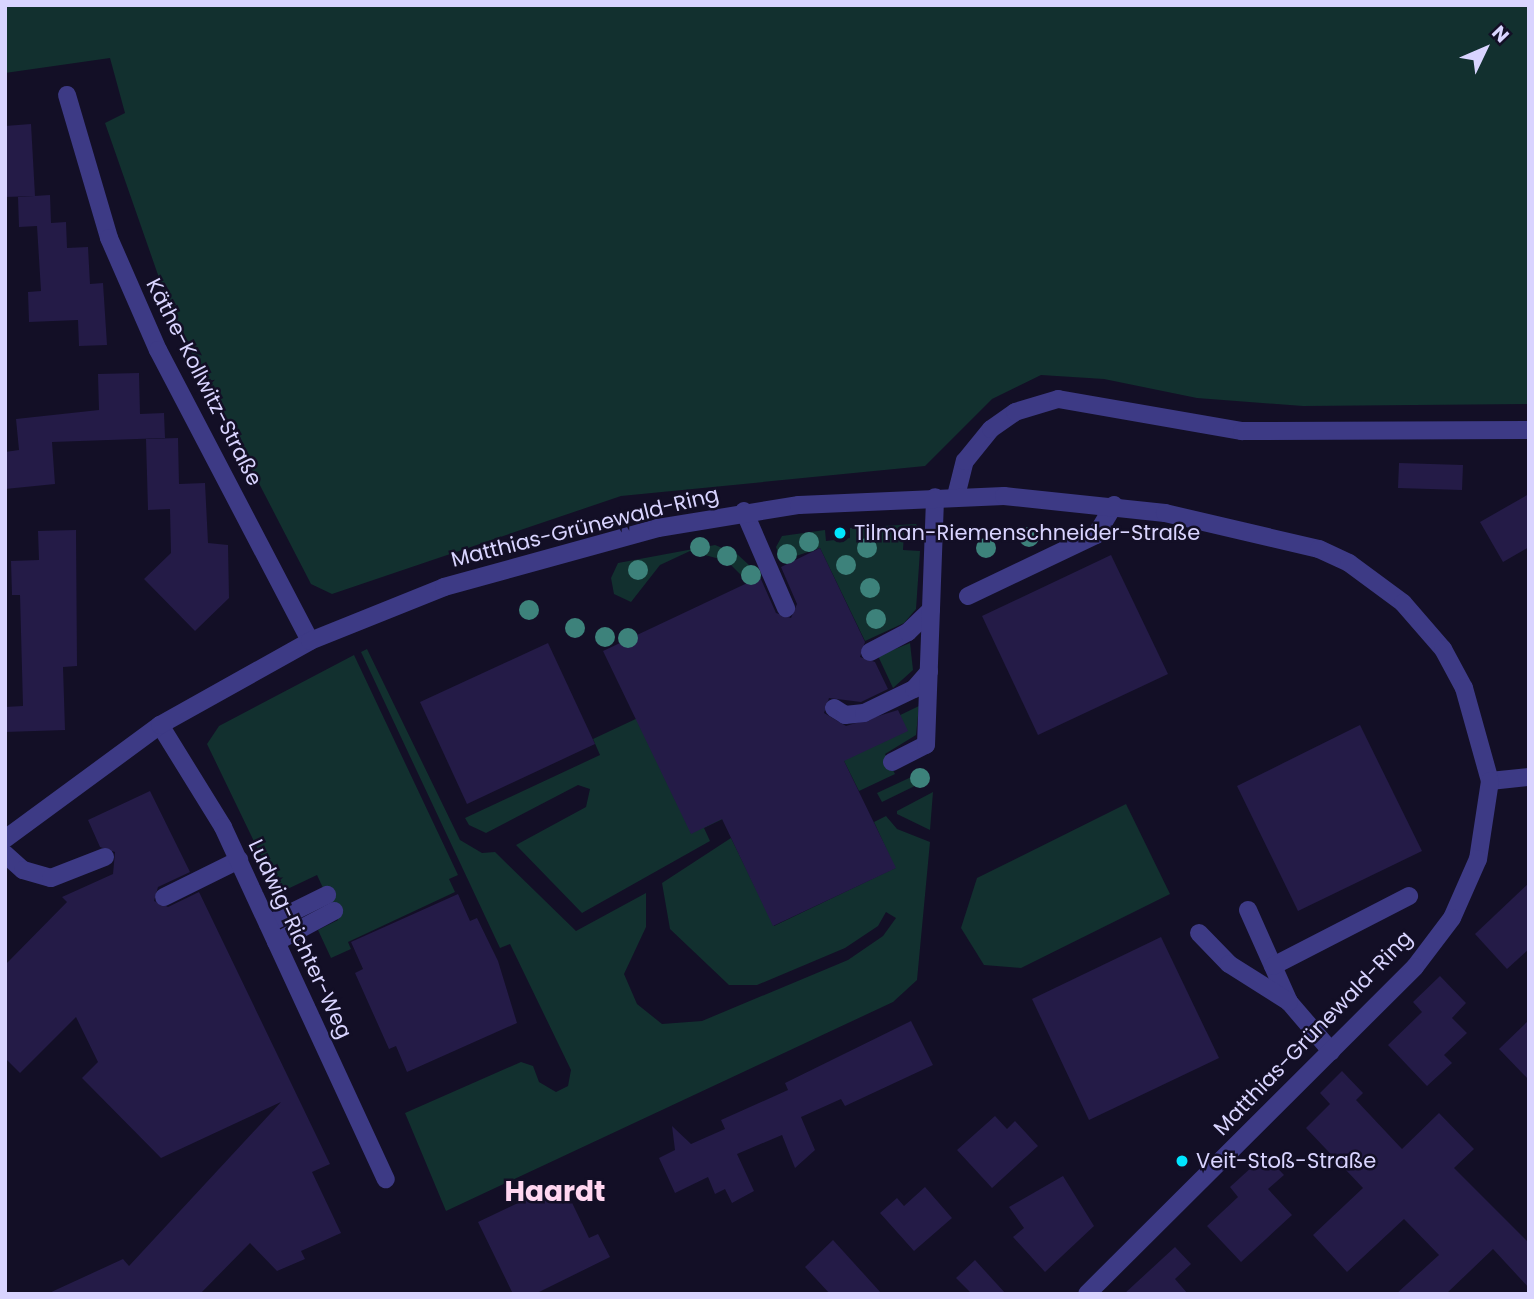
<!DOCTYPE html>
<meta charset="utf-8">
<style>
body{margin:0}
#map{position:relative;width:1534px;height:1299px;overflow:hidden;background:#130f26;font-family:Poppins,sans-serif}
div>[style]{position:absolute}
.green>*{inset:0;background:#12302f}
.building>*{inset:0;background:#241b47}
.service>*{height:18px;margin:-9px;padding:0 9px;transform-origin:9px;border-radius:9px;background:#3d3a85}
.minor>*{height:18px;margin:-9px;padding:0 9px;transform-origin:9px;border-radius:9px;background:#3d3a85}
.trees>*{width:20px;height:20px;margin:-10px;border-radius:50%;background:#3d827b}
.dots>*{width:19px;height:19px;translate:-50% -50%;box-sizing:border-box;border:4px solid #130f26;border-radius:50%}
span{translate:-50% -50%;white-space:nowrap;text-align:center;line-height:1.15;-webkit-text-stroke:5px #130f26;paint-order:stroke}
.street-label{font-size:21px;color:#d9d4ff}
.poi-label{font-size:21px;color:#d9d4ff}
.left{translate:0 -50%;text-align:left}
.district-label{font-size:28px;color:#ffd6f0;font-weight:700}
.frame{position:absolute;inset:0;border:7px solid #d9d4ff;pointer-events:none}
.north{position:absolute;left:1450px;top:14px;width:70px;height:70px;-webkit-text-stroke:5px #130f26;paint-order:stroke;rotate:46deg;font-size:19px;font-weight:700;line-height:28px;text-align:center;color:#d9d4ff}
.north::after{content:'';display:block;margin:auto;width:24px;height:32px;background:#d9d4ff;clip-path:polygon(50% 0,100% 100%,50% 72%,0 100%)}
</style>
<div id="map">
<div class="green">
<i style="clip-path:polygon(5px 5px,1529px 5px,1529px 404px,1303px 406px,1197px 398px,1104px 379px,1041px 375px,992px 399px,925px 466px,621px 496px,332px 594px,311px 584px,172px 315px,105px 123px,125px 113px,110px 58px,5px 73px)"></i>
<i style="clip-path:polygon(916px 524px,921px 532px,904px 532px,903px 550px,920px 551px,916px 609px,904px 623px,865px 641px,820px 548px,781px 561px,776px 547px,782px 536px,825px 530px,826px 541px,850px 538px,850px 528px)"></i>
<i style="clip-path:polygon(715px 545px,737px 554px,761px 576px,748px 582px,727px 561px,690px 551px,660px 565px,631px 602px,614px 594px,611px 578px,618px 563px)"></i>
<i style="clip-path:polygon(910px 643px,913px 670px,893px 688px,878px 656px)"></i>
<i style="clip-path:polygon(367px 649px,460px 840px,482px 853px,495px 852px,576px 931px,646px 893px,646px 927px,624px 974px,637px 1004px,662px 1024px,702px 1021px,848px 960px,883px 936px,896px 918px,886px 912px,878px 926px,845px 948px,757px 985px,729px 985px,670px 929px,662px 883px,731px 838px,774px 926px,895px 868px,874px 822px,886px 816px,897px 829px,930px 842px,917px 980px,893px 1002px,446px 1211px,405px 1113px,521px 1062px,533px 1066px,539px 1082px,556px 1092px,568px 1086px,571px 1070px,510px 944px,500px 948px,361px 652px)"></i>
<i style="clip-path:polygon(354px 655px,458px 875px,449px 879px,455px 892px,348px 942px,351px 949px,331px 958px,318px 930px,338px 920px,317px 875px,279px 893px,207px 744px,219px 726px)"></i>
<i style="clip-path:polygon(753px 664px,821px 732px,867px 731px,919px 706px,916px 735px,885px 754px,895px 774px,859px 791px,844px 761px,704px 828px,710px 841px,582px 913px,516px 845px,586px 807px,590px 789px,578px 785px,486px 833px,469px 825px,465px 818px,600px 755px,593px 739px)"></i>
<i style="clip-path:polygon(922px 772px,923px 782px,882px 802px,877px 793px)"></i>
<i style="clip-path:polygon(933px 792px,930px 830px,897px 814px,897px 811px)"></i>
<i style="clip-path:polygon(1126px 804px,1170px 894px,1021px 968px,984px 965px,961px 928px,977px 878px)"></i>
</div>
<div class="building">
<i style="clip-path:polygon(31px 124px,35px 196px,5px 197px,5px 126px)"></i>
<i style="clip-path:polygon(50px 195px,51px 223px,66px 222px,67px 248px,88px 247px,90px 284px,103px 283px,107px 345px,79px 346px,78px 320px,29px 322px,28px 292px,41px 291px,37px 226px,19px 227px,18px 197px)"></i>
<i style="clip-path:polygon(139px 373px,140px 414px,164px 413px,165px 438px,52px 442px,55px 484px,5px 489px,5px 452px,19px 450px,16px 419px,99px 410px,98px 374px)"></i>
<i style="clip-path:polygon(178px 438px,179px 484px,205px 483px,208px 543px,228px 545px,229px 598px,195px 631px,144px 579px,171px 553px,170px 509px,148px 510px,146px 439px)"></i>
<i style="clip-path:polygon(1399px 463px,1463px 465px,1462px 490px,1398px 488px)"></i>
<i style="clip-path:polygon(1529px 494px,1529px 547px,1503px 562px,1480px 522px)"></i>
<i style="clip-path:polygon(76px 530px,77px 666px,63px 667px,65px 730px,5px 732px,5px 707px,23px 706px,20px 595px,12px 595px,11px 561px,39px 560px,38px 531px)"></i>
<i style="clip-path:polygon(820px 548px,865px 642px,860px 657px,875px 662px,888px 689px,861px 702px,829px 698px,824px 713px,846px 726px,898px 710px,908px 731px,844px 761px,896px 868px,773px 926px,722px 819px,691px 834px,603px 651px,760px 577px,776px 613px,791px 618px,797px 604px,781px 567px)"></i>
<i style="clip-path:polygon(1111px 555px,1168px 674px,1038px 735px,982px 616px)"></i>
<i style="clip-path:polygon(548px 643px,595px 744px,467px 804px,420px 702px)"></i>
<i style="clip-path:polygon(1360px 725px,1422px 851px,1298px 911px,1237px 786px)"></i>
<i style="clip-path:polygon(150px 791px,190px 872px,158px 887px,154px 901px,168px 907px,199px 892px,330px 1164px,312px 1172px,341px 1233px,301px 1251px,305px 1259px,277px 1271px,250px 1243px,200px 1294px,47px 1294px,123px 1259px,129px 1266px,281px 1102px,161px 1158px,82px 1078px,98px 1062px,76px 1017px,20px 1073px,5px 1058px,5px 965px,67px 902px,62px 897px,113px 874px,115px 852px,100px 847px,88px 820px)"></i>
<i style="clip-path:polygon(1529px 883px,1529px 949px,1507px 969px,1475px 934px)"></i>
<i style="clip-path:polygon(458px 894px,470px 921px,477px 918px,498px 961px,517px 1023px,407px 1072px,396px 1046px,389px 1049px,355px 973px,363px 969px,351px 942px)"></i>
<i style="clip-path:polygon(1161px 937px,1219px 1058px,1089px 1120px,1032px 999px)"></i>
<i style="clip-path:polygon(1440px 976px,1466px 1003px,1452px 1018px,1467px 1033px,1444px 1055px,1452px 1063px,1427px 1086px,1388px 1045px,1422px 1012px,1413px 1002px)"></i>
<i style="clip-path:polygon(1529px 1020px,1529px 1080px,1499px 1049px)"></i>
<i style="clip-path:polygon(911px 1021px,933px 1065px,845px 1106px,841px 1099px,801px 1117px,815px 1150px,795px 1168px,782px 1135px,737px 1154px,754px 1191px,732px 1203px,725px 1189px,715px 1194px,708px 1177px,675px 1193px,659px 1158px,675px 1150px,672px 1126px,691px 1144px,725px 1129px,721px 1120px,788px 1090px,785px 1083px)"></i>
<i style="clip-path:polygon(1342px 1071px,1363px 1093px,1356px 1100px,1402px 1149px,1439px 1113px,1474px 1149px,1454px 1168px,1529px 1243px,1529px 1288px,1493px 1249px,1446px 1294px,1396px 1294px,1439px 1255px,1404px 1219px,1347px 1272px,1313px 1235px,1363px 1188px,1306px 1128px,1330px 1104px,1320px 1093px)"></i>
<i style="clip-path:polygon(995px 1116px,1007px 1129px,1015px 1121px,1038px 1146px,992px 1188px,957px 1150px)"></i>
<i style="clip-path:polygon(1265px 1155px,1284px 1175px,1268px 1189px,1292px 1215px,1241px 1262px,1207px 1226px,1238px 1197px,1230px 1187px)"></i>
<i style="clip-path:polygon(1063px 1176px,1094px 1226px,1045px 1272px,1013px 1237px,1024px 1228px,1009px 1207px)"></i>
<i style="clip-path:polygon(562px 1182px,589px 1238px,598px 1234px,610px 1257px,535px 1294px,513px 1294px,478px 1222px)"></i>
<i style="clip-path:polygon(925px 1187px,952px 1218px,914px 1251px,880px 1213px,897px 1198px,904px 1206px)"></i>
<i style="clip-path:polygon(833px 1240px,882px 1294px,830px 1294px,805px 1267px)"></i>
<i style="clip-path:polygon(1175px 1247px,1191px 1264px,1175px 1279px,1188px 1294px,1124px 1294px)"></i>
<i style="clip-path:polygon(975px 1260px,1006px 1294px,972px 1294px,956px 1278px)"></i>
</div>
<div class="service">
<i style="left:744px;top:511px;width:106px;rotate:66.6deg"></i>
<i style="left:968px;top:596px;width:142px;rotate:-25.5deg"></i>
<i style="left:1096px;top:535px;width:35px;rotate:-59deg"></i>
<i style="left:870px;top:652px;width:43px;rotate:-27.8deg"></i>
<i style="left:908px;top:632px;width:32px;rotate:-44deg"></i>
<i style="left:834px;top:708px;width:13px;rotate:32deg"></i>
<i style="left:845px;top:715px;width:19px;rotate:-6deg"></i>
<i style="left:864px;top:713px;width:55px;rotate:-25.6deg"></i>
<i style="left:914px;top:689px;width:23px;rotate:-49deg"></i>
<i style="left:892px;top:762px;width:38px;rotate:-27deg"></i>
<i style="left:926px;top:745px;width:248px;rotate:-87.9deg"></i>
<i style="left:5px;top:854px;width:24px;rotate:42deg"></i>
<i style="left:23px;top:870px;width:29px;rotate:16deg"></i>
<i style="left:51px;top:878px;width:58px;rotate:-21.3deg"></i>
<i style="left:164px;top:897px;width:84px;rotate:-26.3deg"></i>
<i style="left:1248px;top:910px;width:101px;rotate:66deg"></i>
<i style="left:1289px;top:1002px;width:65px;rotate:49.4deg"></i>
<i style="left:268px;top:924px;width:66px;rotate:-26.2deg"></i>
<i style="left:1199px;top:933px;width:43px;rotate:45.9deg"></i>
<i style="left:1229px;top:964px;width:71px;rotate:32.3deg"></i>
<i style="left:276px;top:942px;width:66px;rotate:-28.1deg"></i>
<i style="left:1273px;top:966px;width:153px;rotate:-27.2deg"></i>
</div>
<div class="minor">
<i style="left:67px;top:95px;width:149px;rotate:73.6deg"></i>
<i style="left:109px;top:238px;width:122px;rotate:66.4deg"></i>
<i style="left:158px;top:350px;width:328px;rotate:62.4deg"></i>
<i style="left:956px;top:496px;width:36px;rotate:-76deg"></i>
<i style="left:965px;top:461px;width:41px;rotate:-50.9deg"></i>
<i style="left:991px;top:429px;width:29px;rotate:-35deg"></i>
<i style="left:1015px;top:412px;width:45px;rotate:-16.8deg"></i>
<i style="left:1058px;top:399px;width:187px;rotate:9.9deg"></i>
<i style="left:1242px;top:431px;width:287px;rotate:-0.2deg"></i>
<i style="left:160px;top:725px;width:120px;rotate:58.3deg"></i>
<i style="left:223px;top:827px;width:388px;rotate:65.2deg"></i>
<i style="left:1490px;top:781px;width:39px;rotate:-6deg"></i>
<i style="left:5px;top:839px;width:192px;rotate:-36.3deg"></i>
<i style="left:160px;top:725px;width:172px;rotate:-29.2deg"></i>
<i style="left:310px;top:641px;width:144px;rotate:-21.9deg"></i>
<i style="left:444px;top:587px;width:222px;rotate:-15.4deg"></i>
<i style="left:658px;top:528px;width:143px;rotate:-9.3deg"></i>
<i style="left:799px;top:505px;width:205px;rotate:-2.5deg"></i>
<i style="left:1004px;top:496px;width:162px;rotate:6deg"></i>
<i style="left:1165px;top:513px;width:158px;rotate:13.2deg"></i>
<i style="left:1319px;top:549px;width:33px;rotate:25deg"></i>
<i style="left:1349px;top:563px;width:67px;rotate:36.5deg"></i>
<i style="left:1403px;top:603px;width:61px;rotate:49deg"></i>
<i style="left:1443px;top:649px;width:44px;rotate:61.7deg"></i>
<i style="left:1464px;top:688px;width:97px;rotate:74.4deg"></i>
<i style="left:1490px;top:781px;width:79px;rotate:98.7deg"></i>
<i style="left:1478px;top:859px;width:64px;rotate:113.8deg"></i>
<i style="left:1452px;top:918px;width:61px;rotate:127.1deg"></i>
<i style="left:1415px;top:967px;width:463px;rotate:135.1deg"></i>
</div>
<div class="trees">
<i style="left:1029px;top:537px"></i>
<i style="left:809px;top:542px"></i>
<i style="left:700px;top:547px"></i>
<i style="left:867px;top:548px"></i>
<i style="left:986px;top:548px"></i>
<i style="left:787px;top:554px"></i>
<i style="left:727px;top:556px"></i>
<i style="left:846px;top:565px"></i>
<i style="left:638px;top:570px"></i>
<i style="left:751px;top:575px"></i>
<i style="left:870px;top:588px"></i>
<i style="left:529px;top:610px"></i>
<i style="left:876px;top:619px"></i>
<i style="left:575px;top:628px"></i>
<i style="left:605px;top:637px"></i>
<i style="left:628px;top:638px"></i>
<i style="left:920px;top:778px"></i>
</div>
<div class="dots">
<i style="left:840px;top:533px;background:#00e5ff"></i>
<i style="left:1182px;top:1161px;background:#00e5ff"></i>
</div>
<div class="street-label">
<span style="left:204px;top:382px;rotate:63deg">Käthe-Kollwitz-Straße</span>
<span style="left:585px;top:527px;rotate:-14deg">Matthias-Grünewald-Ring</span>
<span style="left:300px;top:939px;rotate:65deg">Ludwig-Richter-Weg</span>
<span style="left:1313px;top:1033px;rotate:-46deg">Matthias-Grünewald-Ring</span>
</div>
<div class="poi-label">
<span class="left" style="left:854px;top:533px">Tilman-Riemenschneider-Straße</span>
<span class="left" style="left:1196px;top:1161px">Veit-Stoß-Straße</span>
</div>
<div class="district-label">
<span style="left:555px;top:1192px">Haardt</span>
</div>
<div class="frame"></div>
<div class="north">N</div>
</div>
